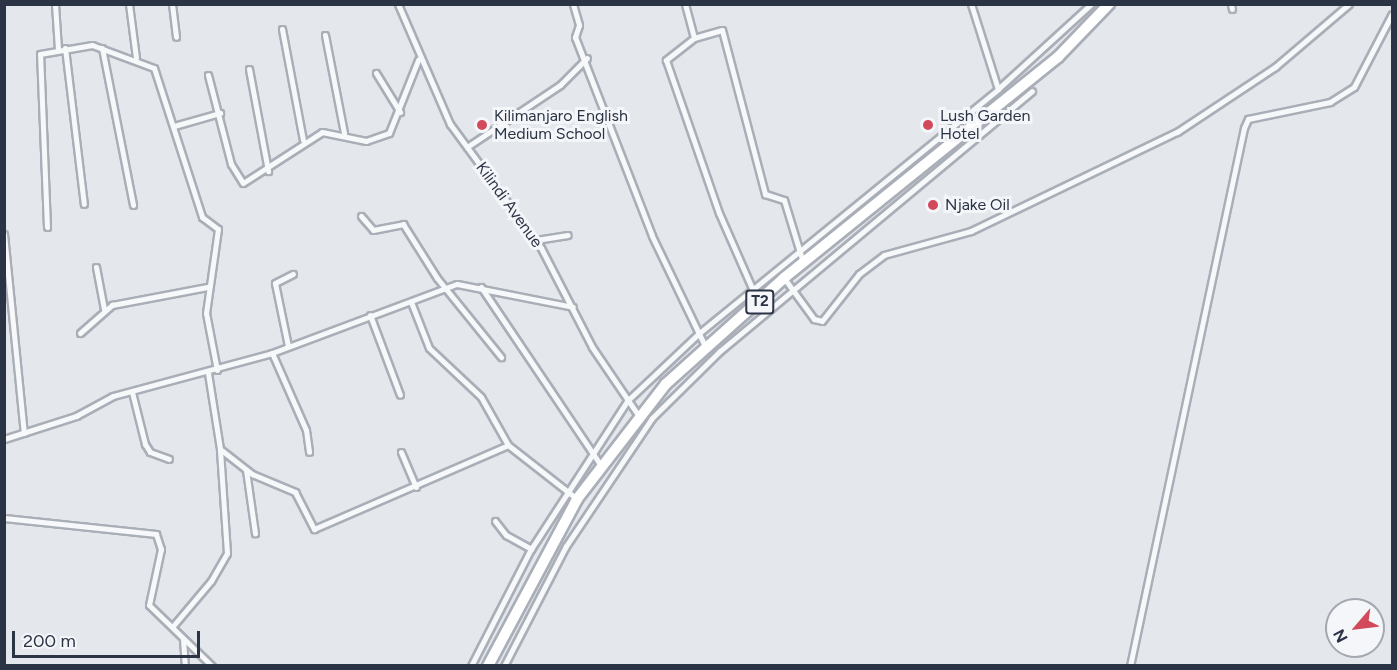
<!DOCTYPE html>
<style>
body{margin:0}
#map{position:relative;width:1397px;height:670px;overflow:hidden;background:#e4e7ec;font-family:Figtree,sans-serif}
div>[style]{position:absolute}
.roads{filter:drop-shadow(2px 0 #a9aeb7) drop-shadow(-2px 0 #a9aeb7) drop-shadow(0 2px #a9aeb7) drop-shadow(0 -2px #a9aeb7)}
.street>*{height:5px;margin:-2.5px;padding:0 2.5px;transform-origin:2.5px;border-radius:2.5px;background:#f7f8fa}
.highway>*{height:10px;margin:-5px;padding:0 5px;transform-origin:5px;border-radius:5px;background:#fff}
.dots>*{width:16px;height:16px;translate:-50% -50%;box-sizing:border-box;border:3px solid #f4f6f9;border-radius:50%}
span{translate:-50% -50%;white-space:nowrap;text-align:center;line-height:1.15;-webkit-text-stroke:6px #f4f6f9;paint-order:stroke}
.shield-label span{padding:2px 4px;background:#f4f6f9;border:2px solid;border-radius:4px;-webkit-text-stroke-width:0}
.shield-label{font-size:15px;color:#2b3445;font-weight:700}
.poi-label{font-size:16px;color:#2b3445}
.left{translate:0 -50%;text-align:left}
.street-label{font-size:16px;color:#2b3445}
.frame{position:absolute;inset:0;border:6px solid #2b3445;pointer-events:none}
.north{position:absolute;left:1325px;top:598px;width:60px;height:60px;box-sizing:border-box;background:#f4f6f9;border:2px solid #a4a8b1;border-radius:50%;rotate:242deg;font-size:16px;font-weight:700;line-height:24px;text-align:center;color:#2b3445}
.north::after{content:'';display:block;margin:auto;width:21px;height:27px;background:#d1495b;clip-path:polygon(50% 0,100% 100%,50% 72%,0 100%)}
.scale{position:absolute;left:12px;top:631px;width:188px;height:27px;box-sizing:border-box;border:3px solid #2b3445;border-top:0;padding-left:8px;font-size:18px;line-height:21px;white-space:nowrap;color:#2b3445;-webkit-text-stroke:4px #f4f6f9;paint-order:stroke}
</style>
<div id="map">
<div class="roads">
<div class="street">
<i style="left:55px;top:4px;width:45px;rotate:86.2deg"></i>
<i style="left:129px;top:4px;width:54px;rotate:82.6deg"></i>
<i style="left:172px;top:4px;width:33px;rotate:83deg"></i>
<i style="left:398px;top:4px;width:131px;rotate:66.6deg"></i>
<i style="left:450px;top:124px;width:154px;rotate:53.7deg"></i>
<i style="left:541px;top:248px;width:111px;rotate:62.7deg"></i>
<i style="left:592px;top:347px;width:82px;rotate:55.9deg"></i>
<i style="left:573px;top:4px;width:22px;rotate:74deg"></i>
<i style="left:579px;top:25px;width:13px;rotate:108deg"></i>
<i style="left:575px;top:37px;width:213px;rotate:68.8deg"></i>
<i style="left:652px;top:236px;width:122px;rotate:64.3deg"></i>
<i style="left:685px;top:4px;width:35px;rotate:75deg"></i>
<i style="left:694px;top:38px;width:36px;rotate:142deg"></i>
<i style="left:666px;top:60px;width:162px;rotate:70.9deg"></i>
<i style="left:719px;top:213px;width:97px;rotate:66.3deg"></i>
<i style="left:971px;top:4px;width:89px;rotate:72.4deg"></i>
<i style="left:1231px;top:4px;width:5px;rotate:79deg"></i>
<i style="left:282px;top:29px;width:113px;rotate:79.3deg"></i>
<i style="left:325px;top:35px;width:100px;rotate:79deg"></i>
<i style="left:694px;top:38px;width:29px;rotate:-16deg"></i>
<i style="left:722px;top:30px;width:170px;rotate:75.3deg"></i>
<i style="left:765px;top:194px;width:20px;rotate:18deg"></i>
<i style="left:784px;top:200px;width:65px;rotate:73deg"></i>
<i style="left:65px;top:48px;width:157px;rotate:83.1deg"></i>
<i style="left:102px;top:48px;width:160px;rotate:78.8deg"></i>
<i style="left:249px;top:69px;width:104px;rotate:79.4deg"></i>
<i style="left:376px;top:73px;width:46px;rotate:58.4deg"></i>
<i style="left:208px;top:75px;width:92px;rotate:75.5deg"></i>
<i style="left:231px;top:164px;width:22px;rotate:58deg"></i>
<i style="left:243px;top:183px;width:94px;rotate:-32.8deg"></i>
<i style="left:322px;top:132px;width:45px;rotate:11.6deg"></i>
<i style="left:366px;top:141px;width:24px;rotate:-19deg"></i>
<i style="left:389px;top:133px;width:79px;rotate:-68.3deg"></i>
<i style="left:174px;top:126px;width:48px;rotate:-15.8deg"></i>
<i style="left:467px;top:147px;width:112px;rotate:-33.7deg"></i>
<i style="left:560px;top:85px;width:38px;rotate:-45deg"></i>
<i style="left:361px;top:216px;width:18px;rotate:49deg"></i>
<i style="left:373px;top:230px;width:31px;rotate:-11deg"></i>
<i style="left:403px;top:224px;width:64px;rotate:57.8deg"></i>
<i style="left:437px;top:278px;width:102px;rotate:51deg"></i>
<i style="left:47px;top:227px;width:173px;rotate:-92.3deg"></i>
<i style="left:40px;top:54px;width:53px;rotate:-9.8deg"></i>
<i style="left:92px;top:45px;width:66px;rotate:20.4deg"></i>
<i style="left:154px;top:68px;width:157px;rotate:72.1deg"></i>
<i style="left:202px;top:217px;width:20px;rotate:37deg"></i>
<i style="left:218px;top:229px;width:85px;rotate:98.1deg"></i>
<i style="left:206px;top:313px;width:58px;rotate:79.1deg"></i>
<i style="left:4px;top:234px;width:200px;rotate:84.3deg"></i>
<i style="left:536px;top:240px;width:32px;rotate:-9deg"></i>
<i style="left:96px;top:267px;width:43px;rotate:79.2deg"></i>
<i style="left:784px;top:278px;width:51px;rotate:53.8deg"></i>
<i style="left:814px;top:319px;width:8px;rotate:14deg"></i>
<i style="left:822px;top:321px;width:60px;rotate:-51.8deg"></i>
<i style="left:859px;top:274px;width:31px;rotate:-37deg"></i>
<i style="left:884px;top:255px;width:90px;rotate:-15.4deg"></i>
<i style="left:971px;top:231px;width:229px;rotate:-25.7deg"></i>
<i style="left:1177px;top:132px;width:118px;rotate:-33.6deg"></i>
<i style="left:1275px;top:67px;width:97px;rotate:-40.4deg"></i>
<i style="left:481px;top:287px;width:213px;rotate:56.1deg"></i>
<i style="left:411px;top:302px;width:49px;rotate:68.6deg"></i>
<i style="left:429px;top:348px;width:71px;rotate:43.3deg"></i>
<i style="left:481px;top:397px;width:55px;rotate:60.6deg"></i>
<i style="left:370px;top:315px;width:85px;rotate:69.4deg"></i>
<i style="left:80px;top:333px;width:43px;rotate:-41.2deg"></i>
<i style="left:112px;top:305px;width:97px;rotate:-10.7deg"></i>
<i style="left:288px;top:346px;width:64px;rotate:-101.7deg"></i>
<i style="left:275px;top:283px;width:20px;rotate:-27deg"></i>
<i style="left:272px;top:353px;width:84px;rotate:66.2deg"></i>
<i style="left:306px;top:430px;width:22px;rotate:82deg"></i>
<i style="left:208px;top:373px;width:77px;rotate:81deg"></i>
<i style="left:220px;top:449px;width:41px;rotate:38deg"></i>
<i style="left:252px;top:474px;width:47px;rotate:22.7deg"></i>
<i style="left:295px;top:492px;width:42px;rotate:62.8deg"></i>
<i style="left:314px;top:529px;width:211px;rotate:-23.4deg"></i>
<i style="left:508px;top:445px;width:88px;rotate:38deg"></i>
<i style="left:132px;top:392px;width:54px;rotate:76deg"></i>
<i style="left:145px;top:444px;width:9px;rotate:58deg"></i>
<i style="left:150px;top:452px;width:20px;rotate:20deg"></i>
<i style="left:4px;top:439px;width:76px;rotate:-17.7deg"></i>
<i style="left:76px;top:416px;width:42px;rotate:-28.4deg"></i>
<i style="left:113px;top:396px;width:165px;rotate:-15.1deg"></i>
<i style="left:272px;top:353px;width:197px;rotate:-20.5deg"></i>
<i style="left:457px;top:284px;width:118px;rotate:11.2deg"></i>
<i style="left:401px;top:452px;width:38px;rotate:67deg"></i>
<i style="left:246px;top:470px;width:64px;rotate:81.9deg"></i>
<i style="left:4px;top:518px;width:153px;rotate:6deg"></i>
<i style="left:156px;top:534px;width:16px;rotate:72deg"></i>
<i style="left:161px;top:549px;width:57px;rotate:102.1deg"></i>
<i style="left:149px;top:605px;width:88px;rotate:44.1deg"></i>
<i style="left:495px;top:521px;width:18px;rotate:52deg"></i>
<i style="left:506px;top:535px;width:29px;rotate:29deg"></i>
<i style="left:173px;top:626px;width:59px;rotate:-49.8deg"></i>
<i style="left:211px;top:581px;width:32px;rotate:-60deg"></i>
<i style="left:227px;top:553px;width:103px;rotate:-93.9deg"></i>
<i style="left:183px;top:639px;width:27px;rotate:86deg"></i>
<i style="left:471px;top:666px;width:131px;rotate:-62.9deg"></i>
<i style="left:531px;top:549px;width:176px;rotate:-57deg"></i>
<i style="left:627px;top:401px;width:98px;rotate:-43.3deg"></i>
<i style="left:698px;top:334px;width:387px;rotate:-39.2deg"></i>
<i style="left:998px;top:89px;width:126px;rotate:-42.4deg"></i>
<i style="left:504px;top:666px;width:135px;rotate:-62.7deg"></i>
<i style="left:566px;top:546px;width:154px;rotate:-56.1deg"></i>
<i style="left:652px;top:418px;width:95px;rotate:-44.6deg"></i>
<i style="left:720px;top:351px;width:406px;rotate:-39.8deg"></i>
<i style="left:1130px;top:666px;width:550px;rotate:-78.04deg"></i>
<i style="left:1244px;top:128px;width:10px;rotate:-66deg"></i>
<i style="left:1248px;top:119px;width:84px;rotate:-11.7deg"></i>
<i style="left:1330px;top:102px;width:28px;rotate:-32deg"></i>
<i style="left:1354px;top:87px;width:82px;rotate:-62.5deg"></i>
</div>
<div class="highway">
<i style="left:488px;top:666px;width:189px;rotate:-61.9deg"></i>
<i style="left:577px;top:499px;width:145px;rotate:-52.3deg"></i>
<i style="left:666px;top:384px;width:159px;rotate:-41.9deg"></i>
<i style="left:784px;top:278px;width:352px;rotate:-38.9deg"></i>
<i style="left:1058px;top:57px;width:74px;rotate:-46.1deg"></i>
</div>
</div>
<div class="dots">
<i style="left:482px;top:125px;background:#d1495b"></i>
<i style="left:928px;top:125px;background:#d1495b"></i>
<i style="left:933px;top:205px;background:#d1495b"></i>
</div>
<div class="shield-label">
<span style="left:760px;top:302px">T2</span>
</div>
<div class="poi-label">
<span class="left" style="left:494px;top:125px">Kilimanjaro English<br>Medium School</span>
<span class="left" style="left:940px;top:125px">Lush Garden<br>Hotel</span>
<span class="left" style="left:945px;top:205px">Njake Oil</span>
</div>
<div class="street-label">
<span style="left:509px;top:205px;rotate:54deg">Kilindi Avenue</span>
</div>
<div class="frame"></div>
<div class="north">N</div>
<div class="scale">200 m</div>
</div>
